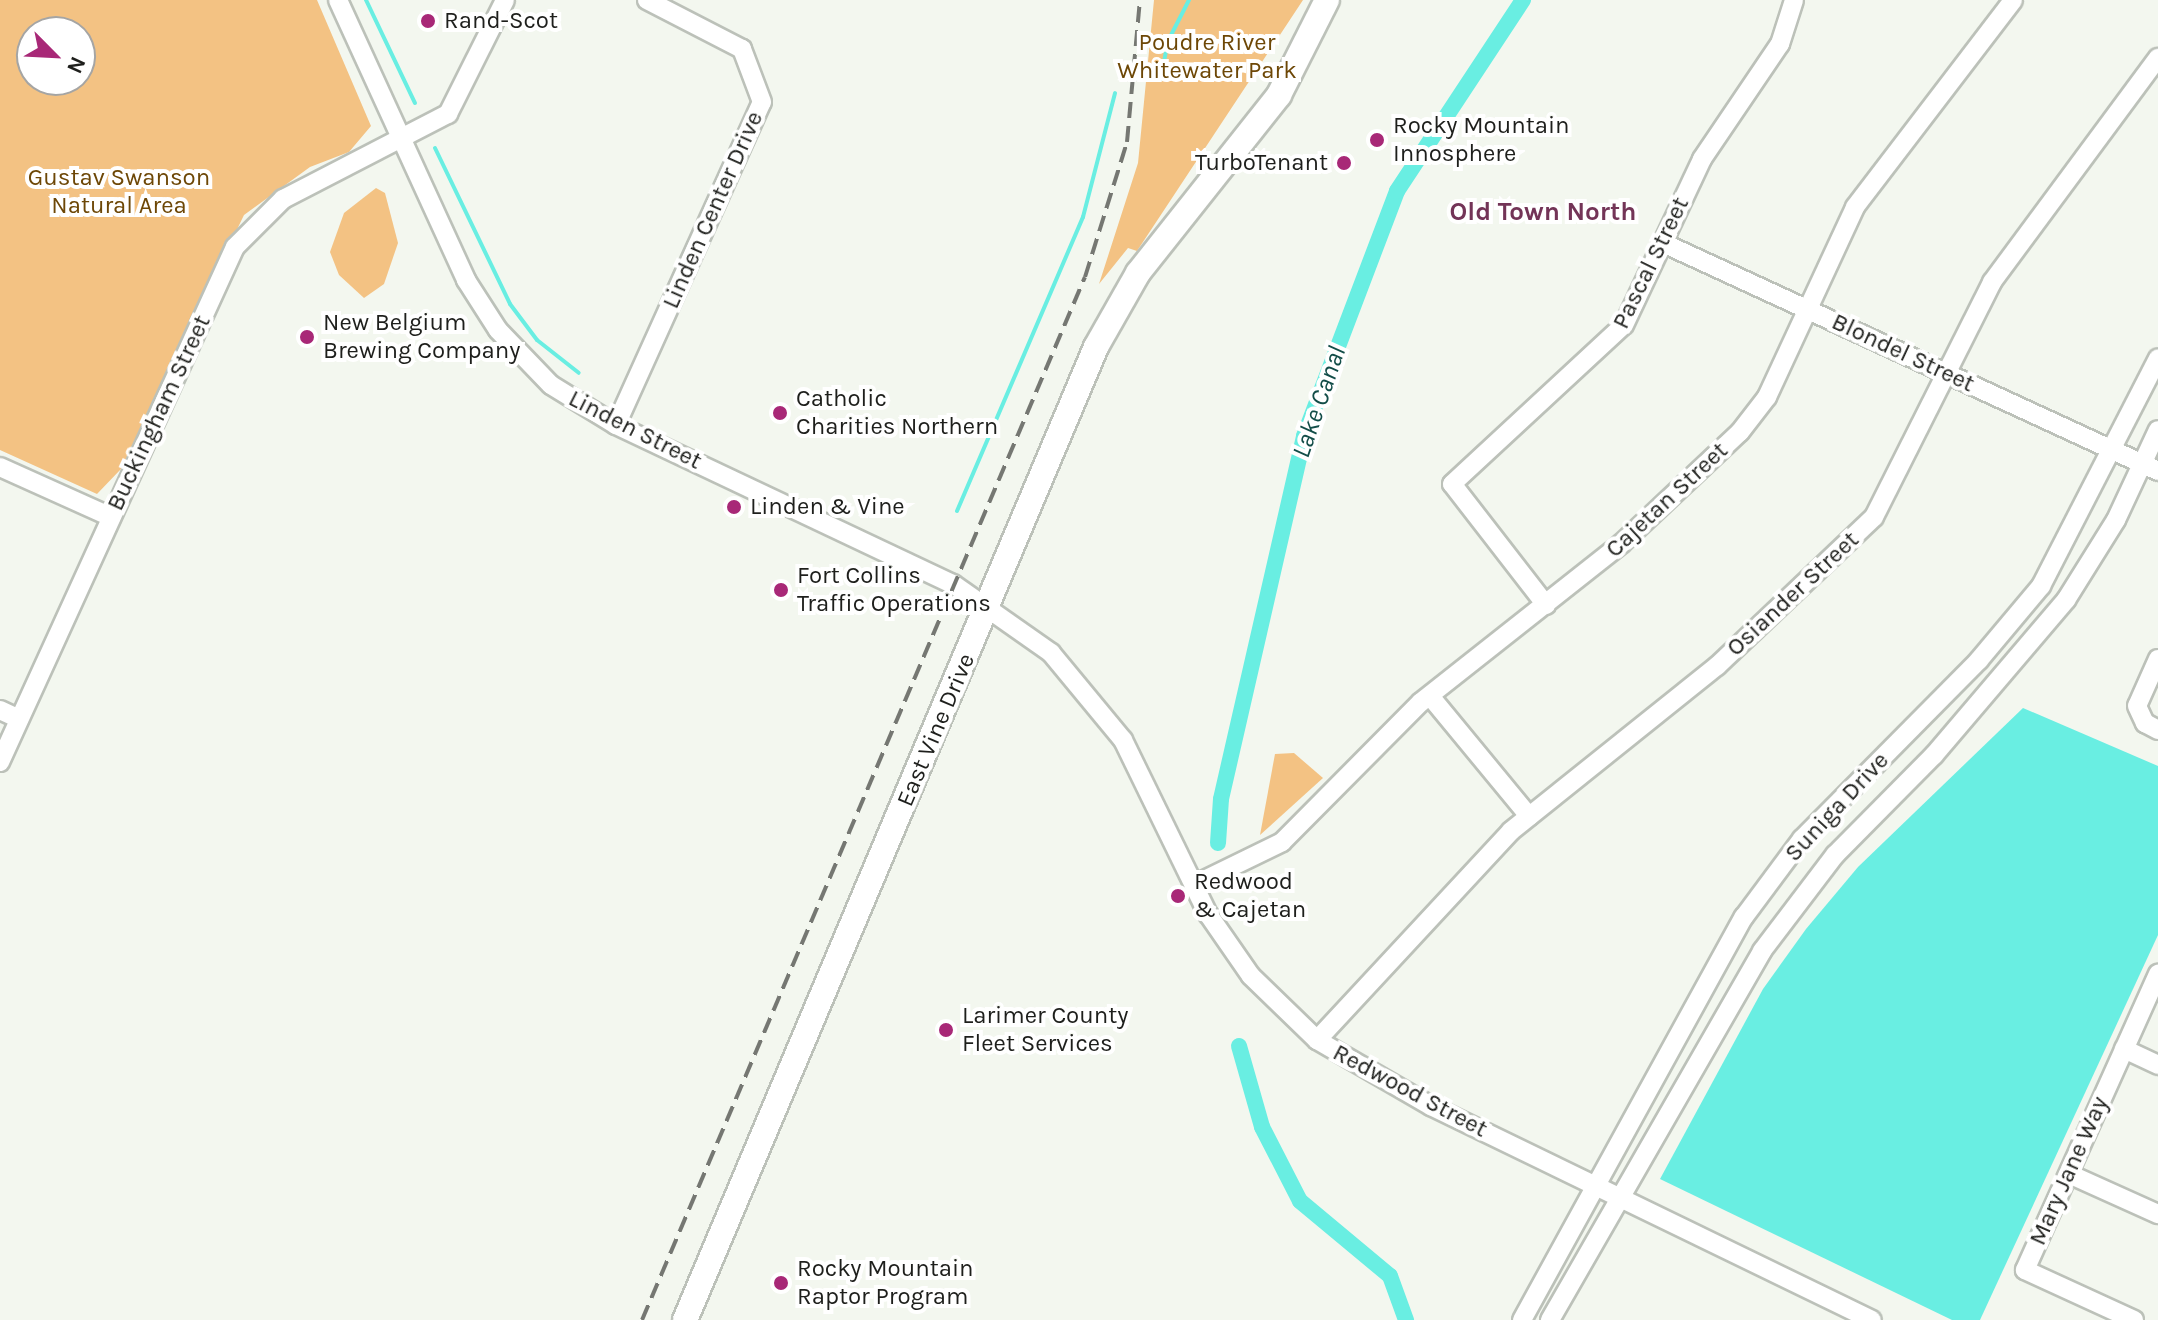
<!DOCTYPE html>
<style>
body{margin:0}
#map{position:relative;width:2158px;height:1320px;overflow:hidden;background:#f3f7ef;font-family:Karla,sans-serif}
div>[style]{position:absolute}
.green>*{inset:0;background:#f3c283}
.water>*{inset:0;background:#69eee2}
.stream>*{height:4px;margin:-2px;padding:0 2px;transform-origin:2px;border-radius:2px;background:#69eee2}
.canal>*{height:16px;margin:-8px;padding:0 8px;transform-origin:8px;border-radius:8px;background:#69eee2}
.roads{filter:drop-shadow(2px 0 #bcc1b9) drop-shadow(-2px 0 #bcc1b9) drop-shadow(0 2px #bcc1b9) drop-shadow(0 -2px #bcc1b9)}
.street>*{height:18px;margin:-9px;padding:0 9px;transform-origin:9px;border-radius:9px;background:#fff}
.secondary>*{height:24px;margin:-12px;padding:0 12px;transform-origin:12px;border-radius:12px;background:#fff}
.rail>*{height:4px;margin-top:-2px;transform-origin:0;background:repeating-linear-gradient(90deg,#757772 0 16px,transparent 0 24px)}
.dots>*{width:22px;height:22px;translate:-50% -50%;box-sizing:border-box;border:4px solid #fff;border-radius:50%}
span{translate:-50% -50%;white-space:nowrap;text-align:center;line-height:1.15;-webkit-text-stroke:8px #fff;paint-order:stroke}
.poi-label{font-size:24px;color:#1e1f1c}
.left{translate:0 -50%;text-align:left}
.right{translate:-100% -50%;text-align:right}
.park-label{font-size:24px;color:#6d4706}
.street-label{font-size:24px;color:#1e1f1c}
.neighbourhood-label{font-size:26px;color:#733457;font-weight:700}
.water-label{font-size:26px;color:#124d48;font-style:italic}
.north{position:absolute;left:16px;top:16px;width:80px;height:80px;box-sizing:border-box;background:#fff;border:2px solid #a5a5a4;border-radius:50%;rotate:114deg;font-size:22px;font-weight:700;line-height:32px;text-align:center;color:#1e1f1c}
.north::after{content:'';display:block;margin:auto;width:28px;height:36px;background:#a82877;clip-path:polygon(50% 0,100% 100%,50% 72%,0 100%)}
</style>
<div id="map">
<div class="green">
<i style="clip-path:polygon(evenodd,0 0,317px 0,371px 126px,349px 152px,310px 167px,244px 215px,121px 469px,97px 494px,0 450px,0 0,32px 32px,80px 32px,80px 80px,32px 80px,32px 32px)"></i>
<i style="clip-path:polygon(1154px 0,1303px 0,1137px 251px,1128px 248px,1099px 284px,1138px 163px)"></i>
<i style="clip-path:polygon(376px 188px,385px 193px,398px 243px,384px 284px,364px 298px,339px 275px,330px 252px,344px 213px)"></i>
<i style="clip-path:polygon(1294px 753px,1323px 778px,1260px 835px,1275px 754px)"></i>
</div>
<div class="water">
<i style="clip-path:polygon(2023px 708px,2158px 766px,2158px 935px,1980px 1320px,1952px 1320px,1660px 1179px,1763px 989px,1806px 929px,1858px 867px)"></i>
</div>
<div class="stream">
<i style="left:366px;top:0;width:114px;rotate:64.6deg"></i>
<i style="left:1161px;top:79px;width:39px;rotate:-80deg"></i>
<i style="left:1168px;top:41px;width:46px;rotate:-62.9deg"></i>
<i style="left:435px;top:148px;width:173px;rotate:64.3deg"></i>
<i style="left:510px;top:304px;width:45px;rotate:53.1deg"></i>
<i style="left:537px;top:340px;width:53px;rotate:38.2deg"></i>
<i style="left:957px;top:511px;width:320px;rotate:-66.8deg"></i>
<i style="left:1083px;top:217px;width:128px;rotate:-75.5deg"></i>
</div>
<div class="canal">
<i style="left:1218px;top:843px;width:44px;rotate:-86.1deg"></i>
<i style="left:1221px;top:799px;width:372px;rotate:-77.1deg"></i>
<i style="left:1304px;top:436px;width:262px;rotate:-69.2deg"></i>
<i style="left:1397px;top:191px;width:229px;rotate:-56.6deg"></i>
<i style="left:1239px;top:1046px;width:84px;rotate:74.1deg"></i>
<i style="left:1262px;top:1127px;width:83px;rotate:62.8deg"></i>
<i style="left:1300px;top:1201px;width:117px;rotate:39.8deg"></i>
<i style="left:1390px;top:1276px;width:47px;rotate:70deg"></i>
</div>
<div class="roads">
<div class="street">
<i style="left:338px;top:0;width:308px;rotate:65.4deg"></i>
<i style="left:466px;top:280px;width:59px;rotate:57.4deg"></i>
<i style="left:498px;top:330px;width:76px;rotate:46.1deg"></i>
<i style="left:551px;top:385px;width:76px;rotate:31.6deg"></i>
<i style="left:616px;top:425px;width:373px;rotate:25.3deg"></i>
<i style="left:953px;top:584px;width:120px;rotate:35.1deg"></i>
<i style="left:1051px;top:653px;width:113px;rotate:50.4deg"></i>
<i style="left:1123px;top:740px;width:194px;rotate:64deg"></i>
<i style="left:1208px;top:914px;width:75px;rotate:55.3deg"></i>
<i style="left:1251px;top:976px;width:92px;rotate:44.1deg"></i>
<i style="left:1317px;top:1040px;width:132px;rotate:30.1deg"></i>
<i style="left:1431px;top:1106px;width:490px;rotate:25.9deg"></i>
<i style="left:1663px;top:243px;width:545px;rotate:24.73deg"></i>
<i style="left:616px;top:425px;width:354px;rotate:-65.7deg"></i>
<i style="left:762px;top:102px;width:57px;rotate:-110.7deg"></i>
<i style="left:742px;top:49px;width:107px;rotate:-152.7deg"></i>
<i style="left:0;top:467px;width:122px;rotate:24.2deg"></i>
<i style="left:1546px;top:605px;width:153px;rotate:-127.8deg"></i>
<i style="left:1452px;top:484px;width:234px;rotate:-42.8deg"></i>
<i style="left:1624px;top:325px;width:183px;rotate:-64.8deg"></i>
<i style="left:1702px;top:159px;width:139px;rotate:-55.9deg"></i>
<i style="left:1780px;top:44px;width:46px;rotate:-72.3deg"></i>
<i style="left:2158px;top:659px;width:51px;rotate:114.1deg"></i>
<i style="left:2137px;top:706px;width:19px;rotate:65deg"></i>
<i style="left:2145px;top:723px;width:15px;rotate:28deg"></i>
<i style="left:1430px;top:696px;width:156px;rotate:50.5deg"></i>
<i style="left:0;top:710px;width:21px;rotate:25deg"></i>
<i style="left:0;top:762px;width:566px;rotate:-65.47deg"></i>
<i style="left:235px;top:247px;width:68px;rotate:-45deg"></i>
<i style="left:283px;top:199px;width:186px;rotate:-27.3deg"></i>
<i style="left:448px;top:114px;width:127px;rotate:-63.4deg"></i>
<i style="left:1194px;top:885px;width:98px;rotate:-26deg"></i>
<i style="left:1282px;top:842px;width:197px;rotate:-45.2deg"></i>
<i style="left:1421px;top:702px;width:255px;rotate:-38.3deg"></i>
<i style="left:1621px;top:544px;width:163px;rotate:-43.3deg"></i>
<i style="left:1740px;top:432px;width:44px;rotate:-52.4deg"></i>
<i style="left:1767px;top:397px;width:209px;rotate:-65.1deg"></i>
<i style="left:1855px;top:207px;width:260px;rotate:-52.6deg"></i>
<i style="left:1317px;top:1040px;width:285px;rotate:-47.1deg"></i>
<i style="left:1511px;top:831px;width:264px;rotate:-38.7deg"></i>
<i style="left:1717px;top:666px;width:216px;rotate:-43.5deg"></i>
<i style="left:1874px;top:517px;width:263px;rotate:-63.3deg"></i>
<i style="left:1992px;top:282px;width:279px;rotate:-53.5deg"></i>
<i style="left:2124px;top:1049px;width:38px;rotate:25deg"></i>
<i style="left:2069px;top:1174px;width:98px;rotate:24.2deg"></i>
<i style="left:1522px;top:1320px;width:460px;rotate:-61.2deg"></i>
<i style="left:1744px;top:917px;width:97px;rotate:-53.4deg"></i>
<i style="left:1802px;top:839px;width:252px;rotate:-45.3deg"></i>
<i style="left:1979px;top:660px;width:97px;rotate:-50deg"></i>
<i style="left:2041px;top:586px;width:256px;rotate:-62.8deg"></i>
<i style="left:1550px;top:1320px;width:426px;rotate:-60.1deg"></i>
<i style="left:1762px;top:951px;width:121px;rotate:-52.8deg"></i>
<i style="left:1835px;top:855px;width:141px;rotate:-45.3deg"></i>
<i style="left:1934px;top:755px;width:204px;rotate:-49.6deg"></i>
<i style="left:2066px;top:600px;width:94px;rotate:-58deg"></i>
<i style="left:2116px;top:520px;width:99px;rotate:-65deg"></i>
<i style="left:2134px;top:1320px;width:120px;rotate:-155.4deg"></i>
<i style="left:2025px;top:1270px;width:325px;rotate:-65.8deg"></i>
</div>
<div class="secondary">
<i style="left:685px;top:1320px;width:1056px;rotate:-67.1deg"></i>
<i style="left:1096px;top:347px;width:85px;rotate:-60.4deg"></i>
<i style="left:1138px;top:273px;width:227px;rotate:-51.6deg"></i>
<i style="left:1279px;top:95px;width:106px;rotate:-63.2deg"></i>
</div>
</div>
<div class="rail">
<i style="left:642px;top:1320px;width:1133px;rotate:-66.99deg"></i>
<i style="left:1085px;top:277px;width:141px;rotate:-72.7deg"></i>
<i style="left:1127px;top:142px;width:143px;rotate:-84.8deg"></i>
</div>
<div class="dots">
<i style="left:428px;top:21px;background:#a82877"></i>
<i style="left:1377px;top:140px;background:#a82877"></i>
<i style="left:1344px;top:163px;background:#a82877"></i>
<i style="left:307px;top:337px;background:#a82877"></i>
<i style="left:780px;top:413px;background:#a82877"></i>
<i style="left:734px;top:507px;background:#a82877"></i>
<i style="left:781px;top:590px;background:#a82877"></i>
<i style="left:1178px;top:896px;background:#a82877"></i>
<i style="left:946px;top:1030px;background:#a82877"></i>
<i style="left:781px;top:1283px;background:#a82877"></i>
</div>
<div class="poi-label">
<span class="left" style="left:444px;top:21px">Rand-Scot</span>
<span class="left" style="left:1393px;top:140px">Rocky Mountain<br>Innosphere</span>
<span class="right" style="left:1328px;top:163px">TurboTenant</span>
<span class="left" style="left:323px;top:337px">New Belgium<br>Brewing Company</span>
<span class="left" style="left:796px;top:413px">Catholic<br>Charities Northern</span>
<span class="left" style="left:750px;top:507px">Linden &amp; Vine</span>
<span class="left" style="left:797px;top:590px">Fort Collins<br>Traffic Operations</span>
<span class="left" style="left:1194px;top:896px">Redwood<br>&amp; Cajetan</span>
<span class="left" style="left:962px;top:1030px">Larimer County<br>Fleet Services</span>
<span class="left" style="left:797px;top:1283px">Rocky Mountain<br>Raptor Program</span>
</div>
<div class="park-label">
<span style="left:1207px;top:57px">Poudre River<br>Whitewater Park</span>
<span style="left:119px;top:192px">Gustav Swanson<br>Natural Area</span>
</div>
<div class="street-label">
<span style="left:713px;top:210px;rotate:-66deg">Linden Center Drive</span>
<span style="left:1651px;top:263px;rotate:-64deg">Pascal Street</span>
<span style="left:1903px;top:353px;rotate:25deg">Blondel Street</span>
<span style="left:159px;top:413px;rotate:-65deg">Buckingham Street</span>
<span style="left:635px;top:430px;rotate:27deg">Linden Street</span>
<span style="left:1667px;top:500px;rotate:-43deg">Cajetan Street</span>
<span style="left:1793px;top:594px;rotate:-43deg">Osiander Street</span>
<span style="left:936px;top:730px;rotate:-67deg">East Vine Drive</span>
<span style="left:1837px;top:807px;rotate:-47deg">Suniga Drive</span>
<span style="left:1410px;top:1091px;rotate:28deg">Redwood Street</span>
<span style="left:2069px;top:1171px;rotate:-66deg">Mary Jane Way</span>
</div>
<div class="neighbourhood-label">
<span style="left:1543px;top:212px">Old Town North</span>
</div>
<div class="water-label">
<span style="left:1319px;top:402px;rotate:-71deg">Lake Canal</span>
</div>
<div class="north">N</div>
</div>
